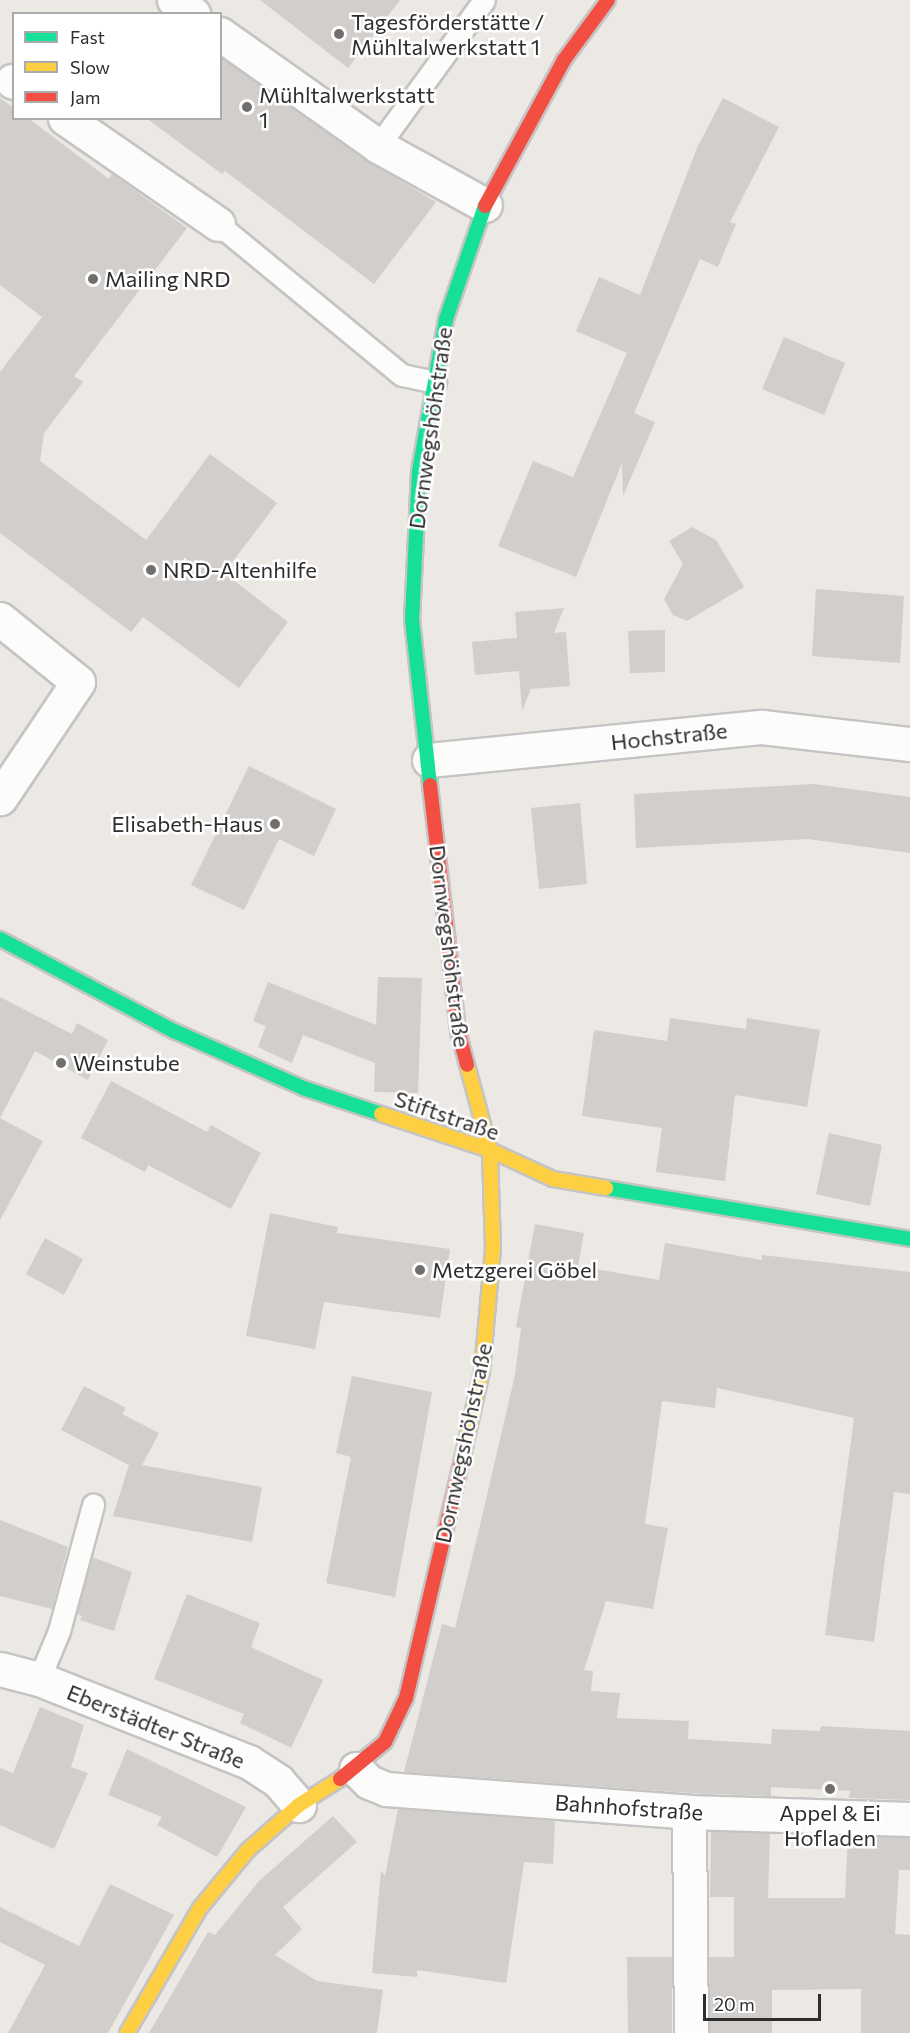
<!DOCTYPE html>
<meta charset="utf-8">
<style>
body{margin:0}
#map{position:relative;width:910px;height:2033px;overflow:hidden;background:#ece8e4;font-family:Commissioner,sans-serif}
div>[style]{position:absolute}
.building>*{inset:0;background:#d1cecb}
.roads{filter:drop-shadow(2px 0 #c5c4c5) drop-shadow(-2px 0 #c5c4c5) drop-shadow(0 2px #c5c4c5) drop-shadow(0 -2px #c5c4c5)}
.lane>*{height:21px;margin:-10.5px;padding:0 10.5px;transform-origin:10.5px;border-radius:10.5px;background:#fcfcfb}
.street>*{height:33px;margin:-16.5px;padding:0 16.5px;transform-origin:16.5px;border-radius:16.5px;background:#fcfcfb}
.fast>*{height:14px;margin:-7px;padding:0 7px;transform-origin:7px;border-radius:7px;background:#16e098}
.slow>*{height:14px;margin:-7px;padding:0 7px;transform-origin:7px;border-radius:7px;background:#ffcf43}
.jam>*{height:14px;margin:-7px;padding:0 7px;transform-origin:7px;border-radius:7px;background:#f24e42}
.dots>*{width:16px;height:16px;translate:-50% -50%;box-sizing:border-box;border:3px solid #fff;border-radius:50%}
span{translate:-50% -50%;white-space:nowrap;text-align:center;line-height:1.15;-webkit-text-stroke:5px #fff;paint-order:stroke}
.poi-label{font-size:22px;color:#2e2e2e}
.left{translate:0 -50%;text-align:left}
.right{translate:-100% -50%;text-align:right}
.street-label{font-size:22px;color:#2e2e2e}
.legend{position:absolute;left:12px;top:12px;width:210px;height:108px;box-sizing:border-box;background:#fff;border:2px solid #ababab;margin:0;padding:8px 10px;list-style:none;font-size:18px;color:#2e2e2e}
.legend li{display:flex;align-items:center;gap:12px;height:30px}
.legend b{width:30px;border:2px solid #ababab}
.scale{position:absolute;left:703px;top:1994px;width:118px;height:27px;box-sizing:border-box;border:3px solid #2e2e2e;border-top:0;padding-left:8px;font-size:18px;line-height:21px;white-space:nowrap;color:#2e2e2e;-webkit-text-stroke:4px #fff;paint-order:stroke}
</style>
<div id="map">
<div class="building">
<i style="clip-path:polygon(260px 0,400px 0,348px 68px)"></i>
<i style="clip-path:polygon(220px 57px,367px 161px,436px 202px,374px 284px,225px 171px,222px 174px,146px 118px,220px 118px)"></i>
<i style="clip-path:polygon(0 98px,14px 108px,14px 118px,28px 118px,109px 179px,112px 174px,187px 228px,74px 376px,83px 382px,44px 433px,40px 461px,146px 540px,210px 454px,277px 503px,224px 573px,288px 622px,239px 688px,143px 617px,131px 632px,0 533px,0 372px,42px 317px,0 285px)"></i>
<i style="clip-path:polygon(723px 98px,779px 127px,730px 222px,736px 224px,718px 267px,700px 259px,634px 413px,655px 422px,623px 496px,622px 463px,576px 577px,498px 546px,533px 461px,573px 477px,627px 353px,576px 331px,599px 277px,640px 295px,697px 148px)"></i>
<i style="clip-path:polygon(784px 337px,845px 363px,824px 415px,762px 389px)"></i>
<i style="clip-path:polygon(692px 527px,716px 540px,744px 587px,687px 621px,673px 615px,664px 599px,683px 564px,669px 541px)"></i>
<i style="clip-path:polygon(816px 589px,904px 596px,900px 663px,812px 656px)"></i>
<i style="clip-path:polygon(564px 608px,554px 633px,566px 632px,570px 686px,531px 689px,522px 711px,519px 671px,475px 675px,472px 642px,517px 638px,515px 612px)"></i>
<i style="clip-path:polygon(665px 630px,665px 672px,630px 673px,628px 631px)"></i>
<i style="clip-path:polygon(249px 766px,336px 809px,314px 856px,279px 839px,244px 910px,191px 885px)"></i>
<i style="clip-path:polygon(814px 784px,910px 797px,910px 853px,808px 839px,636px 848px,634px 794px)"></i>
<i style="clip-path:polygon(580px 803px,587px 884px,539px 889px,531px 808px)"></i>
<i style="clip-path:polygon(378px 977px,422px 978px,418px 1093px,374px 1092px,375px 1063px,303px 1035px,292px 1063px,258px 1047px,266px 1026px,253px 1021px,268px 982px,376px 1025px)"></i>
<i style="clip-path:polygon(0 997px,72px 1034px,77px 1023px,108px 1040px,88px 1080px,35px 1051px,0 1118px,43px 1141px,0 1220px)"></i>
<i style="clip-path:polygon(670px 1018px,746px 1029px,747px 1018px,820px 1030px,807px 1107px,735px 1095px,725px 1181px,656px 1172px,662px 1128px,582px 1116px,594px 1030px,667px 1041px)"></i>
<i style="clip-path:polygon(111px 1081px,207px 1132px,211px 1125px,261px 1153px,231px 1209px,148px 1165px,145px 1172px,81px 1138px)"></i>
<i style="clip-path:polygon(829px 1133px,882px 1145px,870px 1206px,816px 1194px)"></i>
<i style="clip-path:polygon(270px 1213px,338px 1227px,337px 1233px,450px 1249px,440px 1318px,324px 1302px,315px 1349px,246px 1336px)"></i>
<i style="clip-path:polygon(535px 1224px,584px 1233px,578px 1266px,659px 1280px,665px 1243px,762px 1260px,762px 1255px,910px 1272px,910px 1494px,894px 1492px,874px 1642px,825px 1635px,854px 1418px,717px 1388px,715px 1408px,662px 1401px,645px 1524px,668px 1528px,653px 1609px,606px 1601px,584px 1670px,593px 1671px,591px 1691px,620px 1693px,617px 1718px,689px 1721px,688px 1739px,771px 1744px,772px 1729px,820px 1731px,821px 1726px,910px 1731px,910px 1800px,849px 1798px,850px 1791px,771px 1787px,771px 1796px,690px 1793px,404px 1772px,442px 1624px,455px 1628px,481px 1521px,515px 1375px,521px 1328px,516px 1327px)"></i>
<i style="clip-path:polygon(45px 1238px,83px 1259px,64px 1295px,26px 1274px)"></i>
<i style="clip-path:polygon(352px 1376px,432px 1392px,395px 1597px,326px 1583px,351px 1457px,336px 1453px)"></i>
<i style="clip-path:polygon(84px 1386px,126px 1408px,122px 1414px,159px 1433px,142px 1465px,262px 1487px,252px 1542px,113px 1516px,129px 1465px,61px 1430px)"></i>
<i style="clip-path:polygon(0 1520px,68px 1547px,52px 1609px,0 1596px)"></i>
<i style="clip-path:polygon(92px 1557px,132px 1572px,114px 1631px,80px 1620px,82px 1616px,77px 1614px)"></i>
<i style="clip-path:polygon(187px 1594px,260px 1623px,251px 1647px,323px 1680px,291px 1748px,240px 1723px,244px 1714px,154px 1679px)"></i>
<i style="clip-path:polygon(40px 1707px,84px 1725px,71px 1767px,88px 1773px,54px 1849px,0 1825px,0 1768px,13px 1773px)"></i>
<i style="clip-path:polygon(127px 1749px,246px 1807px,217px 1857px,157px 1825px,162px 1817px,108px 1795px)"></i>
<i style="clip-path:polygon(398px 1809px,555px 1821px,553px 1864px,524px 1862px,506px 1983px,417px 1970px,417px 1977px,372px 1973px,381px 1871px,385px 1876px)"></i>
<i style="clip-path:polygon(333px 1816px,357px 1842px,283px 1907px,302px 1929px,275px 1955px,317px 1981px,383px 1990px,377px 2033px,149px 2033px,208px 1932px,215px 1935px,259px 1881px)"></i>
<i style="clip-path:polygon(711px 1831px,770px 1833px,768px 1898px,845px 1898px,848px 1836px,910px 1838px,910px 1870px,899px 1870px,895px 1934px,910px 1935px,910px 2033px,861px 2033px,861px 1989px,772px 1990px,772px 2033px,710px 2033px,709px 1957px,734px 1957px,734px 1897px,710px 1897px)"></i>
<i style="clip-path:polygon(110px 1884px,174px 1915px,108px 2033px,8px 2033px,45px 1965px,0 1942px,0 1907px,79px 1946px)"></i>
<i style="clip-path:polygon(627px 1957px,672px 1957px,672px 2033px,628px 2033px)"></i>
</div>
<div class="roads">
<div class="lane">
<i style="left:378px;top:146px;width:180px;rotate:-54deg"></i>
<i style="left:218px;top:224px;width:238px;rotate:39.4deg"></i>
<i style="left:402px;top:375px;width:34px;rotate:12deg"></i>
<i style="left:39px;top:1679px;width:52px;rotate:-67.4deg"></i>
<i style="left:59px;top:1631px;width:131px;rotate:-74.9deg"></i>
</div>
<div class="street">
<i style="left:174px;top:0;width:24px;rotate:36deg"></i>
<i style="left:220px;top:34px;width:194px;rotate:35.3deg"></i>
<i style="left:378px;top:146px;width:122px;rotate:28.9deg"></i>
<i style="left:12px;top:81px;width:2px;rotate:27deg"></i>
<i style="left:65px;top:118px;width:186px;rotate:34.7deg"></i>
<i style="left:0;top:619px;width:100px;rotate:38.9deg"></i>
<i style="left:78px;top:682px;width:140px;rotate:123.9deg"></i>
<i style="left:429px;top:760px;width:335px;rotate:-5.7deg"></i>
<i style="left:762px;top:727px;width:149px;rotate:6.6deg"></i>
<i style="left:0;top:1669px;width:40px;rotate:14.4deg"></i>
<i style="left:39px;top:1679px;width:226px;rotate:21.6deg"></i>
<i style="left:249px;top:1762px;width:35px;rotate:33deg"></i>
<i style="left:278px;top:1781px;width:32px;rotate:49deg"></i>
<i style="left:356px;top:1769px;width:18px;rotate:45deg"></i>
<i style="left:369px;top:1782px;width:18px;rotate:22deg"></i>
<i style="left:386px;top:1789px;width:304px;rotate:4.3deg"></i>
<i style="left:689px;top:1812px;width:221px;rotate:1.8deg"></i>
<i style="left:689px;top:1812px;width:221px;rotate:89.5deg"></i>
</div>
<div class="fast">
<i style="left:430px;top:785px;width:166px;rotate:-96.2deg"></i>
<i style="left:412px;top:620px;width:149px;rotate:-87.3deg"></i>
<i style="left:419px;top:471px;width:154px;rotate:-79.9deg"></i>
<i style="left:446px;top:319px;width:120px;rotate:-71deg"></i>
<i style="left:0;top:939px;width:197px;rotate:27.9deg"></i>
<i style="left:174px;top:1031px;width:141px;rotate:23.8deg"></i>
<i style="left:303px;top:1088px;width:82px;rotate:18.4deg"></i>
<i style="left:606px;top:1188px;width:308px;rotate:9.5deg"></i>
</div>
<div class="slow">
<i style="left:381px;top:1114px;width:115px;rotate:18.3deg"></i>
<i style="left:490px;top:1150px;width:69px;rotate:24.7deg"></i>
<i style="left:553px;top:1179px;width:54px;rotate:9.6deg"></i>
<i style="left:465px;top:1446px;width:77px;rotate:-77.2deg"></i>
<i style="left:482px;top:1371px;width:123px;rotate:-84.9deg"></i>
<i style="left:493px;top:1248px;width:98px;rotate:-91.8deg"></i>
<i style="left:490px;top:1150px;width:88px;rotate:-105.1deg"></i>
<i style="left:127px;top:2033px;width:145px;rotate:-59.7deg"></i>
<i style="left:200px;top:1908px;width:75px;rotate:-50.4deg"></i>
<i style="left:248px;top:1850px;width:68px;rotate:-41.4deg"></i>
<i style="left:299px;top:1805px;width:49px;rotate:-32.4deg"></i>
</div>
<div class="jam">
<i style="left:485px;top:206px;width:166px;rotate:-61.6deg"></i>
<i style="left:564px;top:60px;width:74px;rotate:-53.7deg"></i>
<i style="left:430px;top:785px;width:248px;rotate:83.5deg"></i>
<i style="left:458px;top:1031px;width:35px;rotate:75deg"></i>
<i style="left:340px;top:1779px;width:58px;rotate:-39.4deg"></i>
<i style="left:385px;top:1742px;width:49px;rotate:-64.5deg"></i>
<i style="left:406px;top:1698px;width:259px;rotate:-76.8deg"></i>
</div>
</div>
<div class="dots">
<i style="left:339px;top:34px;background:#706f6e"></i>
<i style="left:247px;top:107px;background:#706f6e"></i>
<i style="left:93px;top:279px;background:#706f6e"></i>
<i style="left:151px;top:570px;background:#706f6e"></i>
<i style="left:275px;top:824px;background:#706f6e"></i>
<i style="left:61px;top:1063px;background:#706f6e"></i>
<i style="left:420px;top:1270px;background:#706f6e"></i>
<i style="left:830px;top:1789px;background:#706f6e"></i>
</div>
<div class="poi-label">
<span class="left" style="left:351px;top:34px">Tagesförderstätte /<br>Mühltalwerkstatt 1</span>
<span class="left" style="left:259px;top:107px">Mühltalwerkstatt<br>1</span>
<span class="left" style="left:105px;top:279px">Mailing NRD</span>
<span class="left" style="left:163px;top:570px">NRD-Altenhilfe</span>
<span class="right" style="left:263px;top:824px">Elisabeth-Haus</span>
<span class="left" style="left:73px;top:1063px">Weinstube</span>
<span class="left" style="left:432px;top:1270px">Metzgerei Göbel</span>
<span style="left:830px;top:1825px">Appel &amp; Ei<br>Hofladen</span>
</div>
<div class="street-label">
<span style="left:430px;top:428px;rotate:-82deg">Dornwegshöhstraße</span>
<span style="left:669px;top:736px;rotate:-6deg">Hochstraße</span>
<span style="left:450px;top:946px;rotate:83deg">Dornwegshöhstraße</span>
<span style="left:447px;top:1115px;rotate:19deg">Stiftstraße</span>
<span style="left:463px;top:1443px;rotate:-78deg">Dornwegshöhstraße</span>
<span style="left:156px;top:1726px;rotate:22deg">Eberstädter Straße</span>
<span style="left:629px;top:1807px;rotate:4deg">Bahnhofstraße</span>
</div>
<ul class="legend">
<li><b style="height:8px;background:#16e098"></b>Fast</li>
<li><b style="height:8px;background:#ffcf43"></b>Slow</li>
<li><b style="height:8px;background:#f24e42"></b>Jam</li>
</ul>
<div class="scale">20 m</div>
</div>
